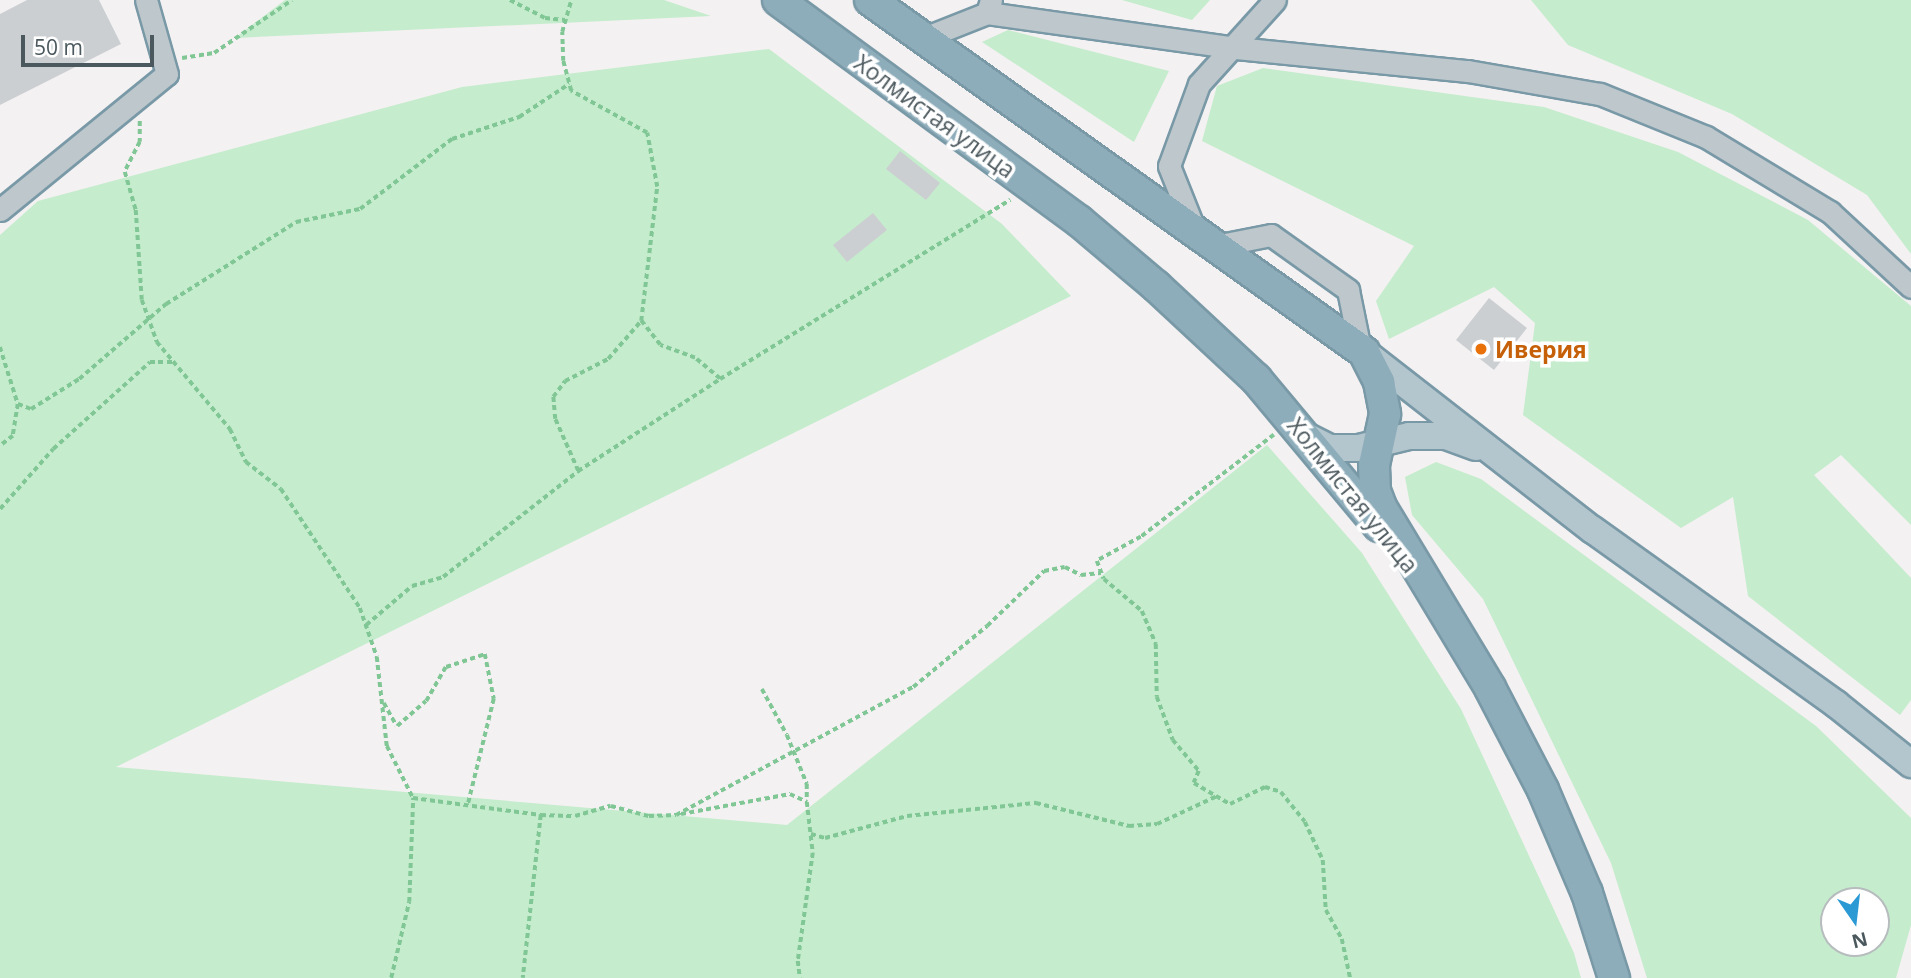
<!DOCTYPE html>
<meta charset="utf-8">
<style>
body{margin:0}
#map{position:relative;width:1911px;height:978px;overflow:hidden;background:#f3f1f2;font-family:"Open Sans",sans-serif}
div>[style]{position:absolute}
.green>*{inset:0;background:#c5eccc}
.building>*{inset:0;background:#cccfd2}
.path>*{height:3.5px;margin-top:-1.75px;transform-origin:0;background:repeating-linear-gradient(90deg,#80c795 0 5px,transparent 0 8.5px)}
.roads{filter:drop-shadow(2px 0 #7999a7) drop-shadow(-2px 0 #7999a7) drop-shadow(0 2px #7999a7) drop-shadow(0 -2px #7999a7)}
.minor>*{height:21px;margin:-10.5px;padding:0 10.5px;transform-origin:10.5px;border-radius:10.5px;background:#bec8cc}
.major>*{height:26px;margin:-13px;padding:0 13px;transform-origin:13px;border-radius:13px;background:#b4c6cd}
.highway>*{height:30px;margin:-15px;padding:0 15px;transform-origin:15px;border-radius:15px;background:#8eadbb}
.dots>*{width:19px;height:19px;translate:-50% -50%;box-sizing:border-box;border:4px solid #fff;border-radius:50%}
span{translate:-50% -50%;white-space:nowrap;text-align:center;line-height:1.15;-webkit-text-stroke:7px #fff;paint-order:stroke}
.street-label{font-size:23px;color:#4b585d}
.food-label{font-size:23px;color:#c56008;font-weight:700}
.left{translate:0 -50%;text-align:left}
.north{position:absolute;left:1820px;top:887px;width:70px;height:70px;box-sizing:border-box;background:#fff;border:2px solid #b7bcbe;border-radius:50%;rotate:166deg;font-size:19px;font-weight:700;line-height:28px;text-align:center;color:#4b585d}
.north::after{content:'';display:block;margin:auto;width:24px;height:32px;background:#2b99d4;clip-path:polygon(50% 0,100% 100%,50% 72%,0 100%)}
.scale{position:absolute;left:21px;top:35px;width:133px;height:32px;box-sizing:border-box;border:4px solid #4b585d;border-top:0;padding-left:9px;font-size:21px;line-height:24px;white-space:nowrap;color:#4b585d;-webkit-text-stroke:5px #fff;paint-order:stroke}
</style>
<div id="map">
<div class="green">
<i style="clip-path:polygon(285px 0,664px 0,711px 16px,235px 38px)"></i>
<i style="clip-path:polygon(1122px 0,1210px 0,1192px 20px)"></i>
<i style="clip-path:polygon(1531px 0,1911px 0,1911px 254px,1867px 195px,1732px 114px,1568px 45px)"></i>
<i style="clip-path:polygon(1008px 30px,1169px 71px,1134px 142px,982px 42px)"></i>
<i style="clip-path:polygon(769px 49px,1002px 224px,1071px 296px,116px 767px,787px 825px,1267px 445px,1362px 553px,1461px 709px,1574px 953px,1581px 978px,0 978px,0 235px,38px 201px,462px 87px)"></i>
<i style="clip-path:polygon(1263px 68px,1544px 107px,1678px 152px,1808px 220px,1911px 306px,1911px 525px,1841px 455px,1814px 475px,1911px 578px,1911px 700px,1900px 715px,1748px 596px,1733px 497px,1681px 528px,1523px 415px,1535px 323px,1494px 287px,1389px 339px,1376px 301px,1414px 246px,1202px 141px,1217px 86px)"></i>
<i style="clip-path:polygon(evenodd,1436px 462px,1481px 479px,1816px 726px,1911px 818px,1911px 925px,1896px 978px,1647px 978px,1611px 863px,1483px 599px,1412px 515px,1405px 477px,1436px 462px,1834px 901px,1876px 901px,1876px 943px,1834px 943px,1834px 901px)"></i>
</div>
<div class="building">
<i style="clip-path:polygon(27px 0,99px 0,121px 44px,0 105px,0 14px)"></i>
<i style="clip-path:polygon(900px 151px,940px 183px,926px 200px,886px 169px)"></i>
<i style="clip-path:polygon(873px 213px,887px 230px,847px 262px,833px 245px)"></i>
<i style="clip-path:polygon(1489px 298px,1527px 328px,1494px 370px,1456px 340px)"></i>
</div>
<div class="path">
<i style="left:510px;top:0;width:39px;rotate:27deg"></i>
<i style="left:545px;top:18px;width:20px;rotate:6deg"></i>
<i style="left:182px;top:58px;width:32px;rotate:-9deg"></i>
<i style="left:214px;top:53px;width:94px;rotate:-34.2deg"></i>
<i style="left:140px;top:121px;width:21px;rotate:90deg"></i>
<i style="left:140px;top:142px;width:34px;rotate:117deg"></i>
<i style="left:125px;top:172px;width:40px;rotate:74deg"></i>
<i style="left:136px;top:210px;width:90px;rotate:86.2deg"></i>
<i style="left:142px;top:300px;width:45px;rotate:70.3deg"></i>
<i style="left:157px;top:342px;width:114px;rotate:50deg"></i>
<i style="left:230px;top:429px;width:37px;rotate:64deg"></i>
<i style="left:246px;top:462px;width:44px;rotate:37.6deg"></i>
<i style="left:281px;top:489px;width:143px;rotate:56.4deg"></i>
<i style="left:360px;top:608px;width:52px;rotate:70.9deg"></i>
<i style="left:377px;top:657px;width:90px;rotate:83.6deg"></i>
<i style="left:387px;top:746px;width:58px;rotate:63.4deg"></i>
<i style="left:413px;top:798px;width:129px;rotate:7.6deg"></i>
<i style="left:541px;top:815px;width:164px;rotate:96.3deg"></i>
<i style="left:0;top:347px;width:60px;rotate:72.5deg"></i>
<i style="left:18px;top:404px;width:32px;rotate:99deg"></i>
<i style="left:13px;top:436px;width:16px;rotate:142deg"></i>
<i style="left:720px;top:379px;width:341px;rotate:-31.7deg"></i>
<i style="left:18px;top:404px;width:14px;rotate:21deg"></i>
<i style="left:31px;top:409px;width:57px;rotate:-32deg"></i>
<i style="left:79px;top:379px;width:115px;rotate:-40.8deg"></i>
<i style="left:166px;top:304px;width:154px;rotate:-32.2deg"></i>
<i style="left:296px;top:222px;width:65px;rotate:-11.5deg"></i>
<i style="left:360px;top:209px;width:116px;rotate:-37.3deg"></i>
<i style="left:452px;top:139px;width:71px;rotate:-18.2deg"></i>
<i style="left:519px;top:117px;width:60px;rotate:-33.4deg"></i>
<i style="left:1274px;top:435px;width:168px;rotate:142.5deg"></i>
<i style="left:1141px;top:537px;width:50px;rotate:151.4deg"></i>
<i style="left:1097px;top:561px;width:19px;rotate:69deg"></i>
<i style="left:1104px;top:579px;width:50px;rotate:40.1deg"></i>
<i style="left:1142px;top:611px;width:36px;rotate:67deg"></i>
<i style="left:1156px;top:644px;width:53px;rotate:88.9deg"></i>
<i style="left:1157px;top:697px;width:46px;rotate:69.6deg"></i>
<i style="left:1173px;top:740px;width:40px;rotate:50deg"></i>
<i style="left:1199px;top:771px;width:13px;rotate:113deg"></i>
<i style="left:1194px;top:783px;width:42px;rotate:30.3deg"></i>
<i style="left:1230px;top:804px;width:39px;rotate:-26deg"></i>
<i style="left:1265px;top:787px;width:17px;rotate:17deg"></i>
<i style="left:1281px;top:792px;width:38px;rotate:51deg"></i>
<i style="left:1305px;top:822px;width:42px;rotate:64.7deg"></i>
<i style="left:1323px;top:860px;width:50px;rotate:86.6deg"></i>
<i style="left:1326px;top:910px;width:33px;rotate:61deg"></i>
<i style="left:1342px;top:939px;width:40px;rotate:78deg"></i>
<i style="left:578px;top:471px;width:169px;rotate:-32.9deg"></i>
<i style="left:720px;top:379px;width:33px;rotate:-140deg"></i>
<i style="left:695px;top:358px;width:37px;rotate:-160deg"></i>
<i style="left:660px;top:345px;width:31px;rotate:-128deg"></i>
<i style="left:0;top:509px;width:80px;rotate:-48.5deg"></i>
<i style="left:53px;top:449px;width:130px;rotate:-41.9deg"></i>
<i style="left:150px;top:362px;width:24px"></i>
<i style="left:366px;top:625px;width:60px;rotate:-40.3deg"></i>
<i style="left:412px;top:586px;width:32px;rotate:-16deg"></i>
<i style="left:443px;top:577px;width:172px;rotate:-38.1deg"></i>
<i style="left:578px;top:471px;width:57px;rotate:-113.9deg"></i>
<i style="left:555px;top:419px;width:22px;rotate:-95deg"></i>
<i style="left:553px;top:397px;width:20px;rotate:-53deg"></i>
<i style="left:565px;top:381px;width:48px;rotate:-27.1deg"></i>
<i style="left:608px;top:359px;width:50px;rotate:-49deg"></i>
<i style="left:641px;top:321px;width:135px;rotate:-83.2deg"></i>
<i style="left:657px;top:187px;width:55px;rotate:-100.5deg"></i>
<i style="left:647px;top:133px;width:87px;rotate:-151.1deg"></i>
<i style="left:571px;top:91px;width:31px;rotate:-105deg"></i>
<i style="left:563px;top:61px;width:29px;rotate:-92deg"></i>
<i style="left:562px;top:32px;width:33px;rotate:-74deg"></i>
<i style="left:762px;top:689px;width:52px;rotate:61.5deg"></i>
<i style="left:787px;top:735px;width:53px;rotate:67.8deg"></i>
<i style="left:807px;top:784px;width:17px;rotate:90deg"></i>
<i style="left:384px;top:703px;width:26px;rotate:61deg"></i>
<i style="left:397px;top:726px;width:38px;rotate:-41deg"></i>
<i style="left:426px;top:701px;width:39px;rotate:-60deg"></i>
<i style="left:446px;top:667px;width:41px;rotate:-18.4deg"></i>
<i style="left:485px;top:654px;width:46px;rotate:78.7deg"></i>
<i style="left:494px;top:699px;width:109px;rotate:103.8deg"></i>
<i style="left:681px;top:814px;width:111px;rotate:-10.4deg"></i>
<i style="left:790px;top:794px;width:19px;rotate:25deg"></i>
<i style="left:807px;top:802px;width:51px;rotate:83.3deg"></i>
<i style="left:813px;top:853px;width:109px;rotate:97.9deg"></i>
<i style="left:798px;top:961px;width:17px;rotate:83deg"></i>
<i style="left:541px;top:815px;width:34px;rotate:2deg"></i>
<i style="left:575px;top:816px;width:37px;rotate:-16deg"></i>
<i style="left:611px;top:806px;width:39px;rotate:15deg"></i>
<i style="left:649px;top:816px;width:27px;rotate:-2deg"></i>
<i style="left:676px;top:815px;width:269px;rotate:-28.4deg"></i>
<i style="left:913px;top:687px;width:96px;rotate:-39.5deg"></i>
<i style="left:987px;top:626px;width:79px;rotate:-44deg"></i>
<i style="left:1044px;top:571px;width:21px;rotate:-11deg"></i>
<i style="left:1065px;top:567px;width:18px;rotate:27deg"></i>
<i style="left:1081px;top:575px;width:20px;rotate:-6deg"></i>
<i style="left:811px;top:834px;width:15px;rotate:16deg"></i>
<i style="left:825px;top:838px;width:85px;rotate:-15deg"></i>
<i style="left:907px;top:816px;width:130px;rotate:-5.8deg"></i>
<i style="left:1036px;top:803px;width:96px;rotate:13.9deg"></i>
<i style="left:1129px;top:826px;width:28px;rotate:-4deg"></i>
<i style="left:1157px;top:824px;width:66px;rotate:-25deg"></i>
<i style="left:391px;top:978px;width:78px;rotate:-76.7deg"></i>
<i style="left:409px;top:902px;width:104px;rotate:-87.8deg"></i>
</div>
<div class="roads">
<div class="minor">
<i style="left:987px;top:13px;width:251px;rotate:8deg"></i>
<i style="left:1236px;top:48px;width:233px;rotate:5.7deg"></i>
<i style="left:1468px;top:71px;width:134px;rotate:9.9deg"></i>
<i style="left:1600px;top:94px;width:114px;rotate:22.1deg"></i>
<i style="left:1706px;top:137px;width:145px;rotate:31.2deg"></i>
<i style="left:1830px;top:212px;width:110px;rotate:42.8deg"></i>
<i style="left:924px;top:38px;width:68px;rotate:-21.6deg"></i>
<i style="left:987px;top:13px;width:14px;rotate:-73deg"></i>
<i style="left:0;top:210px;width:215px;rotate:-39.2deg"></i>
<i style="left:167px;top:74px;width:77px;rotate:-105.8deg"></i>
<i style="left:1195px;top:231px;width:70px;rotate:-111.8deg"></i>
<i style="left:1169px;top:166px;width:87px;rotate:-69.9deg"></i>
<i style="left:1199px;top:84px;width:113px;rotate:-47.9deg"></i>
<i style="left:1215px;top:246px;width:57px;rotate:-11.1deg"></i>
<i style="left:1271px;top:235px;width:95px;rotate:35.5deg"></i>
<i style="left:1348px;top:290px;width:60px;rotate:78.5deg"></i>
</div>
<div class="major">
<i style="left:1364px;top:352px;width:290px;rotate:37.9deg"></i>
<i style="left:1593px;top:530px;width:299px;rotate:35.6deg"></i>
<i style="left:1836px;top:704px;width:96px;rotate:38.7deg"></i>
<i style="left:1308px;top:437px;width:25px;rotate:27deg"></i>
<i style="left:1330px;top:448px;width:29px"></i>
<i style="left:1359px;top:448px;width:51px;rotate:-13.5deg"></i>
<i style="left:1409px;top:436px;width:37px"></i>
<i style="left:1446px;top:436px;width:32px;rotate:20deg"></i>
</div>
<div class="highway">
<i style="left:778px;top:0;width:373px;rotate:36.3deg"></i>
<i style="left:1079px;top:221px;width:101px;rotate:40.2deg"></i>
<i style="left:1156px;top:286px;width:137px;rotate:42.9deg"></i>
<i style="left:1256px;top:379px;width:192px;rotate:50.1deg"></i>
<i style="left:870px;top:0;width:607px;rotate:35.47deg"></i>
<i style="left:1364px;top:352px;width:34px;rotate:63deg"></i>
<i style="left:1379px;top:382px;width:33px;rotate:79deg"></i>
<i style="left:1385px;top:414px;width:52px;rotate:102.2deg"></i>
<i style="left:1374px;top:465px;width:26px;rotate:88deg"></i>
<i style="left:1375px;top:491px;width:17px;rotate:69deg"></i>
<i style="left:1381px;top:507px;width:211px;rotate:58.9deg"></i>
<i style="left:1490px;top:688px;width:115px;rotate:62.5deg"></i>
<i style="left:1543px;top:790px;width:112px;rotate:66.9deg"></i>
<i style="left:1587px;top:893px;width:89px;rotate:72.4deg"></i>
</div>
</div>
<div class="dots">
<i style="left:1481px;top:349px;background:#e8710a"></i>
</div>
<div class="street-label">
<span style="left:935px;top:116px;rotate:36deg">Холмистая улица</span>
<span style="left:1353px;top:495px;rotate:51deg">Холмистая улица</span>
</div>
<div class="food-label">
<span class="left" style="left:1495px;top:349px">Иверия</span>
</div>
<div class="north">N</div>
<div class="scale">50 m</div>
</div>
